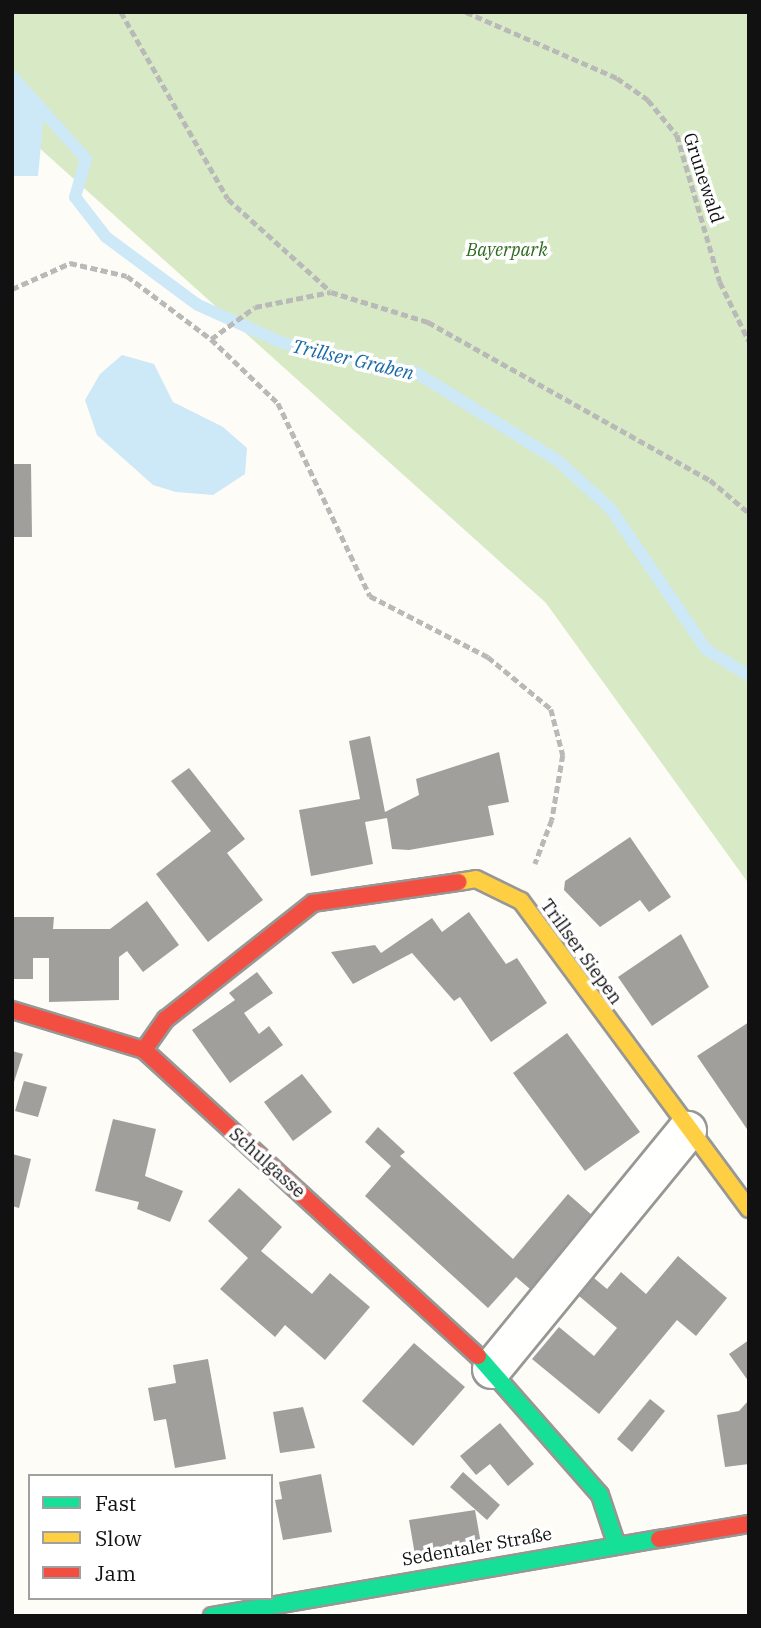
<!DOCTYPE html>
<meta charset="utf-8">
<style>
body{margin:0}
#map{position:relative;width:761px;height:1628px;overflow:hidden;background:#fdfcf7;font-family:"IBM Plex Serif",serif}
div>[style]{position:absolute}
.forest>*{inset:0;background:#d8eac5}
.water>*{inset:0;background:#cde8f7}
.stream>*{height:12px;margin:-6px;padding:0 6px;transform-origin:6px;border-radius:6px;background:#cde8f7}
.building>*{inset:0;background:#a19f9c}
.path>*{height:4.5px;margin-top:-2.25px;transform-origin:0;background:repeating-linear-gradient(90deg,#b9b9b8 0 7px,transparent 0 10.5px)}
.roads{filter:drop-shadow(2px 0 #979795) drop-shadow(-2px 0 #979795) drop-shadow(0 2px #979795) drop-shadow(0 -2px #979795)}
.street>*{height:38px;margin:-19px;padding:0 19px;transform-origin:19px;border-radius:19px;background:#fffffe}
.fast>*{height:16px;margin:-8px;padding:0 8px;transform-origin:8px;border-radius:8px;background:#16e098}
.slow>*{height:16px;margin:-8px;padding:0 8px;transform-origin:8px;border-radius:8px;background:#ffcf43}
.jam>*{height:16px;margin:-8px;padding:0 8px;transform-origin:8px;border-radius:8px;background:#f24e42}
span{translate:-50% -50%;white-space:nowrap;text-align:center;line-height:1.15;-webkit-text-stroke:7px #fff;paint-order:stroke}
.street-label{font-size:18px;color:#111}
.park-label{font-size:18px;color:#2f6b1f;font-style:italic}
.water-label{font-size:19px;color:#1768a6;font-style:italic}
.frame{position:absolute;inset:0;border:14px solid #111;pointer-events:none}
.legend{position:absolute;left:28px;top:1474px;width:245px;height:126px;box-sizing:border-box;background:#fff;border:2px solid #a0a0a0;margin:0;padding:9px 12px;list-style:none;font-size:21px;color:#111}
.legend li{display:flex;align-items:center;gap:14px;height:35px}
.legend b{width:35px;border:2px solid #a0a0a0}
</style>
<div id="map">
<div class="forest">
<i style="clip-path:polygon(12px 12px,749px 12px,749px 884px,546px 603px,26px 136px,12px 105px)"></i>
</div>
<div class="water">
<i style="clip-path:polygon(12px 86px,39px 102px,44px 114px,38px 176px,12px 176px)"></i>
<i style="clip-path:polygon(122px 355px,154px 364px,173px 402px,223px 427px,247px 448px,245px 474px,213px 495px,176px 492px,153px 485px,97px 435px,85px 400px,100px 374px)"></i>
</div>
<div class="stream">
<i style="left:12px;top:76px;width:111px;rotate:48.3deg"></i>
<i style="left:86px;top:159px;width:40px;rotate:106deg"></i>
<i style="left:75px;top:197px;width:51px;rotate:52.2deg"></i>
<i style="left:106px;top:237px;width:114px;rotate:36.5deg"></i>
<i style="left:198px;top:305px;width:93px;rotate:24.1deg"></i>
<i style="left:283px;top:343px;width:135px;rotate:12.4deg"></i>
<i style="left:415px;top:372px;width:167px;rotate:31.8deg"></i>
<i style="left:557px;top:460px;width:72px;rotate:42.2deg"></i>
<i style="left:610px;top:508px;width:171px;rotate:55.8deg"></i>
<i style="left:706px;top:649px;width:51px;rotate:32.1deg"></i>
</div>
<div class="building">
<i style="clip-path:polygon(12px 464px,31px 464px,32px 537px,12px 537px)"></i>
<i style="clip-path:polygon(370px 736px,385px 812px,419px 795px,416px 779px,499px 752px,509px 802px,488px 806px,494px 835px,409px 850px,392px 849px,387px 818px,365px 822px,373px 864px,311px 876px,299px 810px,360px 799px,349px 741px)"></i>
<i style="clip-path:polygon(189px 768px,245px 839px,227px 853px,263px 900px,208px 942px,156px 874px,211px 831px,171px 781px)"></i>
<i style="clip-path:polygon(630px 837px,671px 897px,649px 912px,640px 900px,600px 927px,564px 890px,565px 881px)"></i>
<i style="clip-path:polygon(147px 901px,179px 945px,143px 972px,127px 951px,119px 957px,119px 1000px,49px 1002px,49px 958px,33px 958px,33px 979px,12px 979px,12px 917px,54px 917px,53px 929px,110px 929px)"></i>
<i style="clip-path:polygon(469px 912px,506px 964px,517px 958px,547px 1003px,491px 1042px,460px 997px,454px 1001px,412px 953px,353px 984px,331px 952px,375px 945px,381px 953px,432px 918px,442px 932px)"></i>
<i style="clip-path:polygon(681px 934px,709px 987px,652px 1026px,618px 977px)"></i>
<i style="clip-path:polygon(257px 972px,273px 993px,244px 1013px,259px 1034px,269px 1026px,283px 1045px,230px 1083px,192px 1030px,235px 1000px,229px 993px)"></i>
<i style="clip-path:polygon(749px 1022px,749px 1132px,697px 1056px)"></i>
<i style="clip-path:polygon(567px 1033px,640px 1132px,585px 1171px,513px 1073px)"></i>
<i style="clip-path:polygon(12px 1051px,23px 1054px,13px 1085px,12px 1085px)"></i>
<i style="clip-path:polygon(302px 1074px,332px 1112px,293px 1141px,264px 1102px)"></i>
<i style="clip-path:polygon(24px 1081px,47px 1087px,38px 1117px,15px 1111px)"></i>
<i style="clip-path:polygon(113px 1119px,156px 1129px,145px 1176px,183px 1191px,170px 1222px,137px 1209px,139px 1202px,95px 1191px)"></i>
<i style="clip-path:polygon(378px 1127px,405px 1152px,400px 1156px,513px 1259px,568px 1194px,593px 1216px,530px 1289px,516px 1277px,488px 1308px,365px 1196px,391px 1166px,365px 1142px)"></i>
<i style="clip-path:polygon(12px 1154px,31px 1159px,19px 1208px,12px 1206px)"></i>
<i style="clip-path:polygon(239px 1188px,282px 1227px,261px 1251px,312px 1294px,330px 1273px,370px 1307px,325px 1360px,285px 1325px,275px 1337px,220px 1289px,248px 1258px,208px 1221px)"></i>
<i style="clip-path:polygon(678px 1256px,727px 1298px,696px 1336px,677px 1320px,599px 1414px,532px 1359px,559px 1327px,594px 1356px,617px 1328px,579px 1296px,594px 1278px,607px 1289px,621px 1272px,646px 1294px)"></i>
<i style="clip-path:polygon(749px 1340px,749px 1382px,729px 1354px)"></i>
<i style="clip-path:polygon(414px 1343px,465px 1387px,413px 1446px,362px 1401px)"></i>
<i style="clip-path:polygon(208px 1359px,226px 1459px,175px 1468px,166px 1419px,154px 1421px,148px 1388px,176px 1383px,173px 1365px)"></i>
<i style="clip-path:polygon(650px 1399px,665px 1411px,632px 1452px,617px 1439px)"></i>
<i style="clip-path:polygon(749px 1400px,749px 1464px,725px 1467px,717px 1415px,739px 1411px)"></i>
<i style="clip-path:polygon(303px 1407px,315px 1448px,280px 1453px,273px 1412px)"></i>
<i style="clip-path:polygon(500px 1423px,534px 1464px,508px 1486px,490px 1464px,476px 1475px,460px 1456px)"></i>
<i style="clip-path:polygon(463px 1472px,500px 1505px,487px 1520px,450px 1487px)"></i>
<i style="clip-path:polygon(321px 1474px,332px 1532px,283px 1540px,275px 1500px,282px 1499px,279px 1482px)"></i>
<i style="clip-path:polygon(475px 1510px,481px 1544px,415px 1555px,409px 1520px)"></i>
</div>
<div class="path">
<i style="left:121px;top:12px;width:215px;rotate:60.2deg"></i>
<i style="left:228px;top:199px;width:137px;rotate:42deg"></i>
<i style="left:466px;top:12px;width:165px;rotate:23.6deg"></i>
<i style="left:617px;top:78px;width:38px;rotate:35deg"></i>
<i style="left:648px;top:100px;width:45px;rotate:50.4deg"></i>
<i style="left:677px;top:135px;width:153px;rotate:73.7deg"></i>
<i style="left:720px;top:282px;width:66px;rotate:63.8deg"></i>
<i style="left:12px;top:289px;width:64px;rotate:-24.1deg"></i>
<i style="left:70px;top:263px;width:58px;rotate:12.8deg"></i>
<i style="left:127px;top:276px;width:105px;rotate:36.9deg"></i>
<i style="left:211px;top:339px;width:93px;rotate:43.7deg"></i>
<i style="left:278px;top:403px;width:214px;rotate:64.5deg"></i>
<i style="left:370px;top:596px;width:133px;rotate:27.3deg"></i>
<i style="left:488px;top:657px;width:82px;rotate:39.5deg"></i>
<i style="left:551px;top:709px;width:48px;rotate:75.4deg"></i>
<i style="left:563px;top:755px;width:66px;rotate:99.6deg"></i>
<i style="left:552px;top:820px;width:47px;rotate:111.1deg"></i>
<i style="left:211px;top:339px;width:54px;rotate:-36deg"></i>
<i style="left:255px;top:307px;width:77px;rotate:-11.2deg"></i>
<i style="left:331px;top:292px;width:102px;rotate:17.2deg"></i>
<i style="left:428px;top:322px;width:323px;rotate:29.3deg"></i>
<i style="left:710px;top:480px;width:51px;rotate:40.2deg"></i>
</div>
<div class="roads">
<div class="street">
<i style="left:492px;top:1369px;width:308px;rotate:-50.7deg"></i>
</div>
<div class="fast">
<i style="left:478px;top:1356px;width:185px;rotate:48.7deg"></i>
<i style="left:600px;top:1495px;width:51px;rotate:71.6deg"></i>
<i style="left:212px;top:1616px;width:454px;rotate:-9.8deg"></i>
</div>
<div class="slow">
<i style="left:458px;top:882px;width:18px;rotate:-9deg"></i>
<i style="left:476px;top:879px;width:50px;rotate:26.1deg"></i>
<i style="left:521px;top:901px;width:383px;rotate:53.5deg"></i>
</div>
<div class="jam">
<i style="left:12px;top:1010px;width:138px;rotate:16.9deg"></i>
<i style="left:144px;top:1050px;width:453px;rotate:42.5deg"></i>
<i style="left:144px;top:1050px;width:38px;rotate:-55deg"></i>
<i style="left:166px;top:1019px;width:187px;rotate:-38.3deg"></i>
<i style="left:313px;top:903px;width:147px;rotate:-8.2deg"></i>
<i style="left:659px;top:1539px;width:91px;rotate:-9.5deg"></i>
</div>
</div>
<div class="street-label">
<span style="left:703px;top:178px;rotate:72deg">Grunewald</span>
<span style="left:581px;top:952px;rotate:54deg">Trillser Siepen</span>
<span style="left:267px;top:1163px;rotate:42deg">Schulgasse</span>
<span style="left:477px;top:1547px;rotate:-10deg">Sedentaler Straße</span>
</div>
<div class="park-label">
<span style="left:507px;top:250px">Bayerpark</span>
</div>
<div class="water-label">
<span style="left:353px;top:360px;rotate:13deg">Trillser Graben</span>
</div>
<div class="frame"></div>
<ul class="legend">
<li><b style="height:9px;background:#16e098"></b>Fast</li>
<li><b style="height:9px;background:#ffcf43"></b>Slow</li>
<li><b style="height:9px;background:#f24e42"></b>Jam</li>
</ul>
</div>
